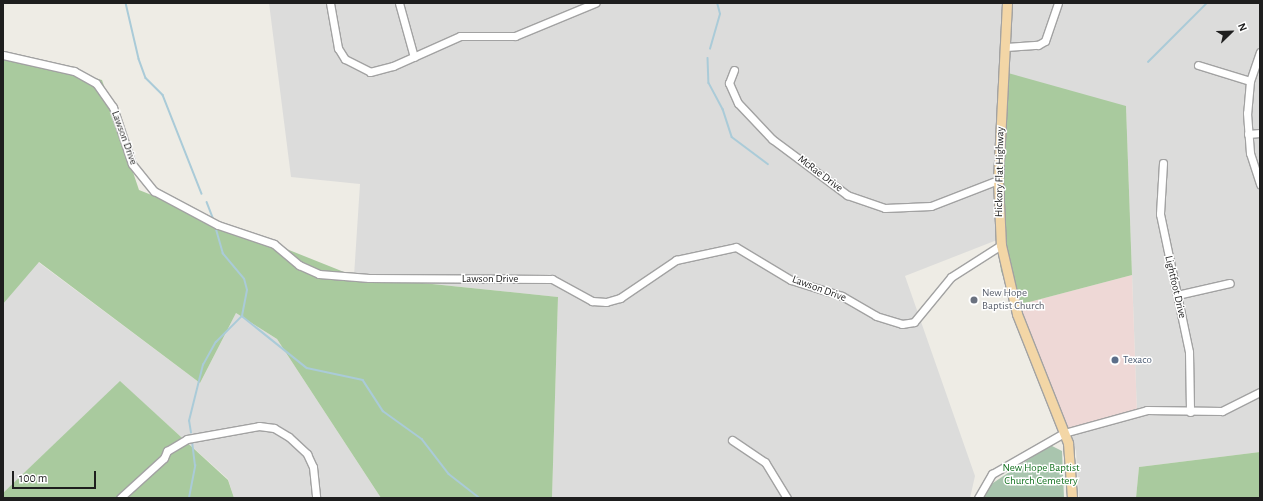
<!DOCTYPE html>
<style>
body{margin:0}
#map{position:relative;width:1263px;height:501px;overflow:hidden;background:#eeece5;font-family:"Alegreya Sans",sans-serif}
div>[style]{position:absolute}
.residential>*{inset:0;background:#dcdcdb}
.commercial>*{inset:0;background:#eed8d6}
.forest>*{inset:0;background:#a9ca9e}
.cemetery>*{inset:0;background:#a9c5ae}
.stream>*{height:1.5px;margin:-0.75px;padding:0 0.75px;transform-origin:0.75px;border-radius:0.75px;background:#aacbd8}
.roads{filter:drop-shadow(1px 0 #a2a2a2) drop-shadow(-1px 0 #a2a2a2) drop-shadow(0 1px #a2a2a2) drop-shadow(0 -1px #a2a2a2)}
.minor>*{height:7px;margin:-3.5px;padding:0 3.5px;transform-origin:3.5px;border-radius:3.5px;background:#fff}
.major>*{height:9px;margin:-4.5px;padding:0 4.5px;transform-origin:4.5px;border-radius:4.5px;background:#f3d6a6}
.dots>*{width:11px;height:11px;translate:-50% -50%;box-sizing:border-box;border:2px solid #fff;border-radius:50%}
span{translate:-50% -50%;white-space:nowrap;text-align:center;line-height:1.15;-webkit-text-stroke:3px #fff;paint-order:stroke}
.street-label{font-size:11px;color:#1e1e1e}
.worship-label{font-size:11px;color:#5b616d}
.left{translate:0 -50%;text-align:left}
.service-label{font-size:11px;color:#4e5e75}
.park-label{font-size:11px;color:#167322}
.frame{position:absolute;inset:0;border:4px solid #1e1e1e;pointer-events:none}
.north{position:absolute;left:1211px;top:12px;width:40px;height:40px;-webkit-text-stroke:3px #fff;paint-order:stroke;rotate:67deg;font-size:11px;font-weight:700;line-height:16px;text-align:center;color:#1e1e1e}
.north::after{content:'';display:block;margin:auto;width:14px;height:18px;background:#1e1e1e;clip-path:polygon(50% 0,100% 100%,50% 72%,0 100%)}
.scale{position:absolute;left:12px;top:471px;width:84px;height:18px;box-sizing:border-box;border:2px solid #1e1e1e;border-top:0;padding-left:5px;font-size:12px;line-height:14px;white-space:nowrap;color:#1e1e1e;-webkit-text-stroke:3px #fff;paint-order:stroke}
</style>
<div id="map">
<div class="residential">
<i style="clip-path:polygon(269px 3px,1260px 3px,1260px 452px,1139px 467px,1136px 498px,1079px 498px,1076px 451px,1069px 429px,1137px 414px,1126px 106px,997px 240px,905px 276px,975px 476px,970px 498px,552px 498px,558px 297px,354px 276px,360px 184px,291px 177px)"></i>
<i style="clip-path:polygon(38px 262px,200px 383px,236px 313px,277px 339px,381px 498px,234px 498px,228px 479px,120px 382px,3px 493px,3px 304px)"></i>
</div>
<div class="commercial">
<i style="clip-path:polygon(1132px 275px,1137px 414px,1069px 429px,1029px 349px,1014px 306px)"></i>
</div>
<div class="forest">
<i style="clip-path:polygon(3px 53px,102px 80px,139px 190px,354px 276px,558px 297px,552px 498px,381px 498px,277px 339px,236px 313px,200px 383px,39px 262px,3px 304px)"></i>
<i style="clip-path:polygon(1008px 73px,1126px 106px,1132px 275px,1014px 306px,1001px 271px,997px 240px)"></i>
<i style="clip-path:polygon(120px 381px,228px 480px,234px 498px,3px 498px,3px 493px)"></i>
<i style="clip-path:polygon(1260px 452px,1260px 498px,1136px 498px,1139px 467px)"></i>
</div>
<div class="cemetery">
<i style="clip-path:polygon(1050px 445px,1062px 451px,1064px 498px,984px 498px,990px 485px)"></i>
</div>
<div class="stream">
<i style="left:126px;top:3px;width:57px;rotate:76.9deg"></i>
<i style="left:139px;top:59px;width:20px;rotate:70deg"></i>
<i style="left:146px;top:78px;width:24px;rotate:45deg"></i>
<i style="left:163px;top:95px;width:106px;rotate:68.5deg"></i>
<i style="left:710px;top:49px;width:36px;rotate:-74deg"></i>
<i style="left:720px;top:14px;width:11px;rotate:-105deg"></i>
<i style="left:708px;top:58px;width:25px;rotate:88deg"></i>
<i style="left:709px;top:83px;width:30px;rotate:62deg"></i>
<i style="left:723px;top:109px;width:29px;rotate:72deg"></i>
<i style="left:732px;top:137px;width:45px;rotate:36.9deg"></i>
<i style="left:1148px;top:62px;width:83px;rotate:-45deg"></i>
<i style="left:207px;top:202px;width:17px;rotate:69deg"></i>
<i style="left:242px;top:316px;width:83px;rotate:38.7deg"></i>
<i style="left:307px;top:368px;width:57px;rotate:12.1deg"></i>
<i style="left:363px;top:380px;width:37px;rotate:57deg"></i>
<i style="left:383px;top:411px;width:48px;rotate:35.7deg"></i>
<i style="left:422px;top:439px;width:44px;rotate:52.4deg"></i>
<i style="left:449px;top:474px;width:39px;rotate:38deg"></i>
<i style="left:191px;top:433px;width:12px;rotate:-99deg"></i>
<i style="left:189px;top:421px;width:58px;rotate:-76deg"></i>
<i style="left:203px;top:365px;width:26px;rotate:-61deg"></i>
<i style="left:216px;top:342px;width:37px;rotate:-45deg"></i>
<i style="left:242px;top:316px;width:26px;rotate:-79deg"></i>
<i style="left:247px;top:290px;width:11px;rotate:-105deg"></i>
<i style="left:244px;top:279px;width:33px;rotate:-130deg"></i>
<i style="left:223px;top:254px;width:26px;rotate:-106deg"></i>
<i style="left:189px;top:498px;width:33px;rotate:-79deg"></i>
<i style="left:195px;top:466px;width:23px;rotate:-97deg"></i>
</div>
<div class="roads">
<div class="minor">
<i style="left:330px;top:3px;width:46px;rotate:79.9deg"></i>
<i style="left:338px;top:48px;width:13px;rotate:58deg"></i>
<i style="left:345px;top:59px;width:28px;rotate:27deg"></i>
<i style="left:370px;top:72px;width:24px;rotate:-15deg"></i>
<i style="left:393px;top:66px;width:73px;rotate:-24.1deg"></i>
<i style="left:460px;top:36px;width:55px"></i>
<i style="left:515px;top:36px;width:87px;rotate:-22.4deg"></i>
<i style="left:399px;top:3px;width:56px;rotate:74.5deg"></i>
<i style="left:1006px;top:47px;width:32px;rotate:-4deg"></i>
<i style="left:1038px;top:45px;width:8px;rotate:-30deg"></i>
<i style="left:1045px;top:41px;width:40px;rotate:-71.1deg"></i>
<i style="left:1260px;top:52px;width:31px;rotate:109deg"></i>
<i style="left:1250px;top:81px;width:32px;rotate:95deg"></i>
<i style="left:1247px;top:113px;width:40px;rotate:85.7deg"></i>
<i style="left:1250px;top:153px;width:33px;rotate:72deg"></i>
<i style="left:3px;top:55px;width:73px;rotate:12.7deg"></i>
<i style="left:74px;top:71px;width:25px;rotate:29deg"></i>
<i style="left:96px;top:83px;width:29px;rotate:55deg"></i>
<i style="left:113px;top:107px;width:60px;rotate:71.6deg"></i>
<i style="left:132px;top:164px;width:35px;rotate:51deg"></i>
<i style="left:154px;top:191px;width:72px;rotate:28deg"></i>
<i style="left:218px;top:225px;width:59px;rotate:18.7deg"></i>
<i style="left:274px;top:244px;width:33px;rotate:40deg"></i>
<i style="left:299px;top:265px;width:22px;rotate:24deg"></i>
<i style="left:319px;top:274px;width:50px;rotate:4.6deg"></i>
<i style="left:369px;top:278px;width:183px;rotate:0.3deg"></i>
<i style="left:552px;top:279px;width:46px;rotate:28.8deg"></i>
<i style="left:592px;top:301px;width:14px;rotate:4deg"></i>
<i style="left:606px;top:302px;width:15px;rotate:-16deg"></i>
<i style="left:620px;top:298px;width:68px;rotate:-34.2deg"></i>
<i style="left:676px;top:260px;width:61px;rotate:-12.2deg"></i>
<i style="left:736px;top:247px;width:64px;rotate:31deg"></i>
<i style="left:791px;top:280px;width:53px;rotate:17.4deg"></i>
<i style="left:842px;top:296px;width:39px;rotate:30deg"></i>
<i style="left:876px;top:316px;width:27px;rotate:17deg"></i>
<i style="left:902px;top:324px;width:12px;rotate:-9deg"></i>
<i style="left:914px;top:322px;width:58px;rotate:-50.6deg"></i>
<i style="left:951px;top:277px;width:59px;rotate:-32.6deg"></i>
<i style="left:1198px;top:65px;width:54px;rotate:17.1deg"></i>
<i style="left:734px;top:70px;width:14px;rotate:111deg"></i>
<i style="left:729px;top:83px;width:22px;rotate:66deg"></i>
<i style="left:738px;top:103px;width:50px;rotate:46.6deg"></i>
<i style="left:772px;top:139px;width:94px;rotate:36.7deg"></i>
<i style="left:847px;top:195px;width:40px;rotate:18.9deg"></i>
<i style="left:885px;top:208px;width:46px;rotate:-2.5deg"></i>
<i style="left:931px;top:206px;width:72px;rotate:-21.2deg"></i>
<i style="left:1248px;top:134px;width:12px;rotate:-5deg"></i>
<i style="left:1163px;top:163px;width:51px;rotate:93.4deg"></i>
<i style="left:1160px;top:214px;width:141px;rotate:78.1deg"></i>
<i style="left:1189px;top:352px;width:60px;rotate:89deg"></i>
<i style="left:1177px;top:295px;width:54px;rotate:-12.8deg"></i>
<i style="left:732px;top:440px;width:40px;rotate:34deg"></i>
<i style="left:765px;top:462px;width:42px;rotate:58.6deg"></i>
<i style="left:120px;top:498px;width:59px;rotate:-42.3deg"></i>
<i style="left:164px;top:458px;width:8px;rotate:-67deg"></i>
<i style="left:167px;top:451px;width:23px;rotate:-31deg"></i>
<i style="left:187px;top:439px;width:73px;rotate:-10.2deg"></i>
<i style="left:259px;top:426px;width:15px;rotate:8deg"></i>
<i style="left:274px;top:428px;width:17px;rotate:31deg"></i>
<i style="left:289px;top:437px;width:25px;rotate:43deg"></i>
<i style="left:307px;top:454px;width:14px;rotate:65deg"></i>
<i style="left:313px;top:467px;width:31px;rotate:84deg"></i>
<i style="left:978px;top:498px;width:28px;rotate:-60deg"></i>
<i style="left:992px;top:474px;width:83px;rotate:-29.7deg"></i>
<i style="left:1064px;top:433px;width:86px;rotate:-15.5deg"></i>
<i style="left:1147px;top:410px;width:75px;rotate:0.8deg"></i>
<i style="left:1222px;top:411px;width:42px;rotate:-26.6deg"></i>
</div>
<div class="major">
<i style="left:1007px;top:3px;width:177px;rotate:92.9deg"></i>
<i style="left:998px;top:180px;width:65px;rotate:87.4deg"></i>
<i style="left:1001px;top:245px;width:71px;rotate:76.9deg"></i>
<i style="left:1017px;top:314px;width:139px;rotate:68.4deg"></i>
<i style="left:1068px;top:443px;width:55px;rotate:85.8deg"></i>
</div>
</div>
<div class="dots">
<i style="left:974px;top:300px;background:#6b7280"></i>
<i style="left:1115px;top:360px;background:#5c6f8a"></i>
</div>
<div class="street-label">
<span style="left:124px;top:138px;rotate:70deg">Lawson Drive</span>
<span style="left:1000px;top:172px;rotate:-89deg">Hickory Flat Highway</span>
<span style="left:820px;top:174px;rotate:37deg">McRae Drive</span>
<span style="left:490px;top:279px">Lawson Drive</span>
<span style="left:1175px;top:287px;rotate:77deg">Lightfoot Drive</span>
<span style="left:819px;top:289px;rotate:20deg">Lawson Drive</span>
</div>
<div class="worship-label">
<span class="left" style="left:982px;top:300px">New Hope<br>Baptist Church</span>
</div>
<div class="service-label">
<span class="left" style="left:1123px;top:360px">Texaco</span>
</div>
<div class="park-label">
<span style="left:1041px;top:475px">New Hope Baptist<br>Church Cemetery</span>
</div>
<div class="frame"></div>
<div class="north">N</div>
<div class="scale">100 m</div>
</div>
